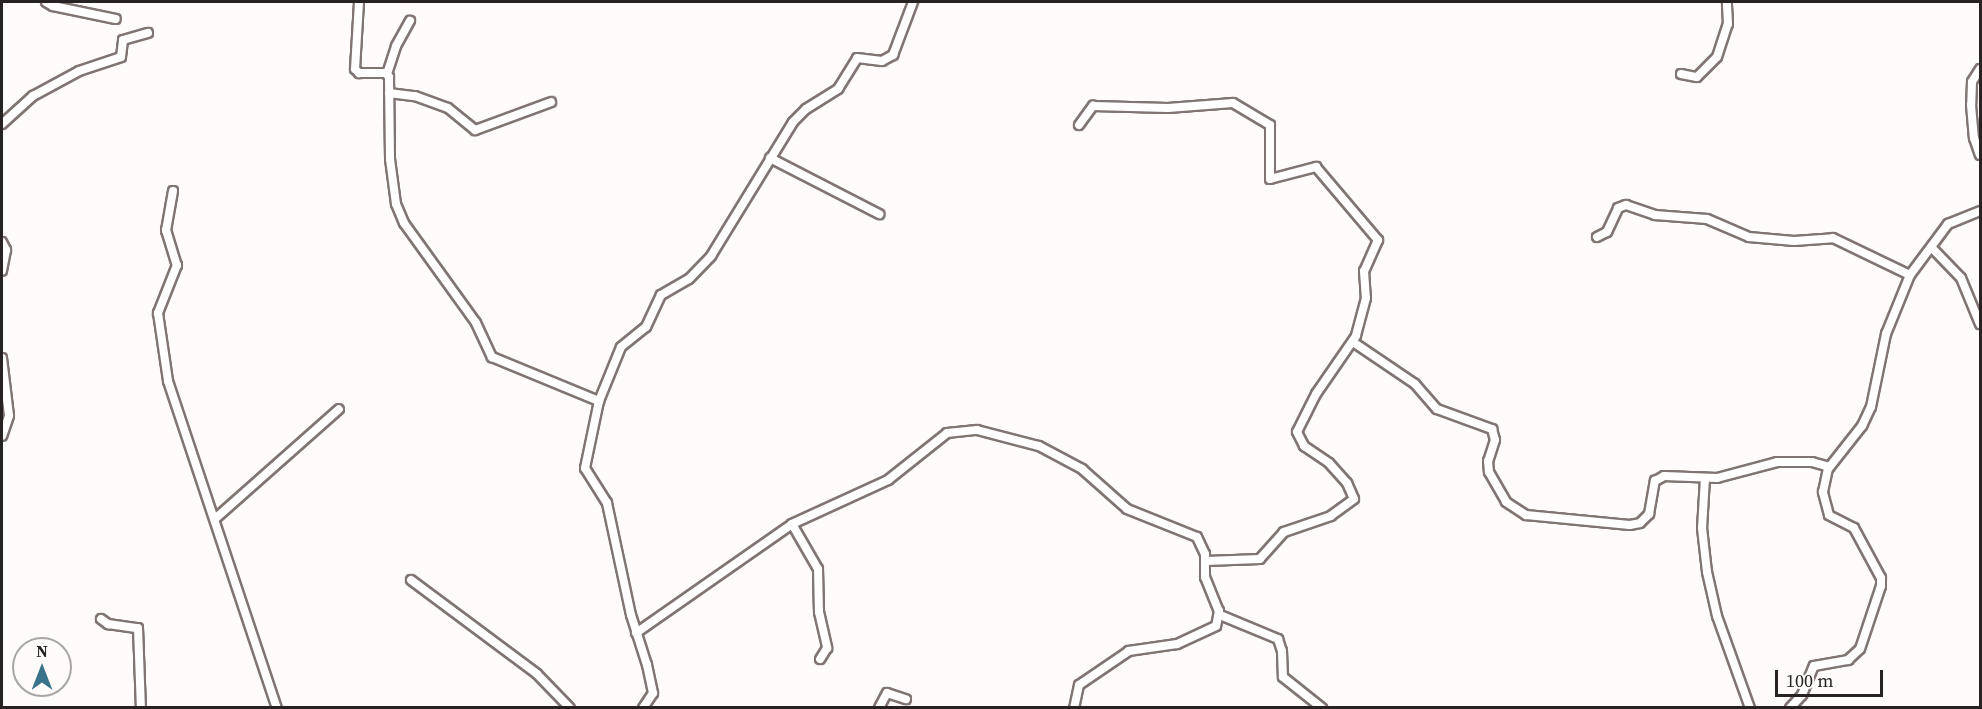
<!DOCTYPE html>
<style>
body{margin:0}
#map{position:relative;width:1982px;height:709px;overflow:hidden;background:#fefbfa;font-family:"Source Serif 4",serif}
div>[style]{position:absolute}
.roads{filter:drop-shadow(2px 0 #807572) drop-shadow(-2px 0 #807572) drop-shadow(0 2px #807572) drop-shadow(0 -2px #807572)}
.minor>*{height:8px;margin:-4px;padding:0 4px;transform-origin:4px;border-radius:4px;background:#fff}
span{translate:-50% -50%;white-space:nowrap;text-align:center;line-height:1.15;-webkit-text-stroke:6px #fefbfa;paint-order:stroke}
.frame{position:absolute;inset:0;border:3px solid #282322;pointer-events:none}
.north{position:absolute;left:12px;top:637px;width:60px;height:60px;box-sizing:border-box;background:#fefbfa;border:2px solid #a8a5a4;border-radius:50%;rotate:0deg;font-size:16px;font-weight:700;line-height:24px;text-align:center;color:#282322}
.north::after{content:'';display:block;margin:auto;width:21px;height:27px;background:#39728b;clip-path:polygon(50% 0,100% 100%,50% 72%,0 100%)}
.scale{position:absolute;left:1775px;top:670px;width:108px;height:27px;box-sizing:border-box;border:3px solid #282322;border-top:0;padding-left:8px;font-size:18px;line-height:21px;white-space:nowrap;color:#282322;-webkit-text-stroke:4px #fefbfa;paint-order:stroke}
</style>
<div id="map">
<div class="roads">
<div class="minor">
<i style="left:46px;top:2px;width:8px;rotate:30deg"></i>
<i style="left:53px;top:6px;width:64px;rotate:11.7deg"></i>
<i style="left:359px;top:2px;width:67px;rotate:93.4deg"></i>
<i style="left:355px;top:69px;width:6px;rotate:45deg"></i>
<i style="left:359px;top:73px;width:27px"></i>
<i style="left:386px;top:73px;width:5px;rotate:53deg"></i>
<i style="left:389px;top:77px;width:82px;rotate:89.3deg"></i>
<i style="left:390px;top:159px;width:45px;rotate:82.4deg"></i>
<i style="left:396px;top:204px;width:21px;rotate:67deg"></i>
<i style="left:404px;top:223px;width:123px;rotate:54.2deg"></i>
<i style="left:476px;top:323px;width:38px;rotate:65deg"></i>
<i style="left:492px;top:357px;width:116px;rotate:22.4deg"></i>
<i style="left:1980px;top:69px;width:15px;rotate:122deg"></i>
<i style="left:1972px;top:82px;width:23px;rotate:92deg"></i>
<i style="left:1971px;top:105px;width:33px;rotate:85deg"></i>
<i style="left:1974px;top:138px;width:18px;rotate:71deg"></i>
<i style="left:387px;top:74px;width:29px;rotate:-72deg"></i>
<i style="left:396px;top:46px;width:29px;rotate:-61deg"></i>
<i style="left:1681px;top:74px;width:16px;rotate:11deg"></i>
<i style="left:1697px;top:77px;width:28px;rotate:-45deg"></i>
<i style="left:1717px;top:57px;width:35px;rotate:-72deg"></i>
<i style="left:1728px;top:24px;width:22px;rotate:-93deg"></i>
<i style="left:389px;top:93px;width:26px;rotate:7deg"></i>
<i style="left:415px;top:96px;width:35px;rotate:20deg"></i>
<i style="left:448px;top:108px;width:35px;rotate:39deg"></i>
<i style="left:475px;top:130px;width:81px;rotate:-20.2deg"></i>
<i style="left:2px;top:124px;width:42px;rotate:-42.1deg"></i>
<i style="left:33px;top:96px;width:52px;rotate:-28.5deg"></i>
<i style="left:79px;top:71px;width:44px;rotate:-18.4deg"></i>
<i style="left:121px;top:57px;width:17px;rotate:-83deg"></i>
<i style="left:123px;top:40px;width:26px;rotate:-16deg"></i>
<i style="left:1079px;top:125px;width:24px;rotate:-54deg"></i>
<i style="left:1093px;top:106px;width:75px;rotate:1.5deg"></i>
<i style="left:1168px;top:108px;width:65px;rotate:-4.4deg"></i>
<i style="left:1233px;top:103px;width:43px;rotate:30.7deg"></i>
<i style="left:1270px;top:125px;width:54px;rotate:90deg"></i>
<i style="left:1270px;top:179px;width:48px;rotate:-14.6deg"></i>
<i style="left:1316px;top:167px;width:96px;rotate:49.7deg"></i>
<i style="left:1378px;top:240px;width:34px;rotate:114deg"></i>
<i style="left:1364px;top:271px;width:27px;rotate:86deg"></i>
<i style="left:1366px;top:298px;width:39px;rotate:105deg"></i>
<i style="left:1356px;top:336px;width:70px;rotate:124.6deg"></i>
<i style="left:1316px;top:394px;width:42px;rotate:116.6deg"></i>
<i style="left:1297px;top:432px;width:16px;rotate:63deg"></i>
<i style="left:1304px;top:446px;width:30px;rotate:34deg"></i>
<i style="left:1329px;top:463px;width:27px;rotate:48deg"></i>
<i style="left:1347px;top:483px;width:17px;rotate:66deg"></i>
<i style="left:1354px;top:499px;width:29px;rotate:144deg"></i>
<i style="left:1331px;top:516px;width:50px;rotate:161.2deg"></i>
<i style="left:1284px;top:532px;width:36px;rotate:132deg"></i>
<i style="left:1260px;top:559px;width:54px;rotate:177.9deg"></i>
<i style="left:770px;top:158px;width:123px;rotate:27.2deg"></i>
<i style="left:173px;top:191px;width:40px;rotate:100deg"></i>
<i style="left:166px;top:230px;width:37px;rotate:73deg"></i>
<i style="left:177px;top:265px;width:52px;rotate:111.6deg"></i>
<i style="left:158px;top:313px;width:69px;rotate:81.6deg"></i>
<i style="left:168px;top:381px;width:345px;rotate:71.6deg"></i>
<i style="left:1597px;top:237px;width:11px;rotate:-27deg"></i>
<i style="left:1607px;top:232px;width:26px;rotate:-65deg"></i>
<i style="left:1618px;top:208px;width:9px;rotate:-21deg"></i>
<i style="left:1626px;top:205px;width:31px;rotate:19deg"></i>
<i style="left:1655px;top:215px;width:52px;rotate:4.4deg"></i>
<i style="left:1707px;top:219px;width:46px;rotate:23.2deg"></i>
<i style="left:1749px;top:237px;width:45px;rotate:5.1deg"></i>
<i style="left:1794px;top:241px;width:39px;rotate:-4deg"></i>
<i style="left:1833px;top:238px;width:85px;rotate:25.7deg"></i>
<i style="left:2px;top:242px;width:9px;rotate:63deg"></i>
<i style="left:6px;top:250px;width:21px;rotate:101deg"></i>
<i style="left:1933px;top:249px;width:40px;rotate:46deg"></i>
<i style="left:1961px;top:278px;width:50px;rotate:67.6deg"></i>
<i style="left:1353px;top:342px;width:75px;rotate:34.1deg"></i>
<i style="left:1415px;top:384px;width:33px;rotate:49deg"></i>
<i style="left:1437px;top:409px;width:59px;rotate:20deg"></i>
<i style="left:1492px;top:429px;width:11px;rotate:75deg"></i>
<i style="left:1495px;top:440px;width:22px;rotate:108deg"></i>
<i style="left:1488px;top:461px;width:11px;rotate:85deg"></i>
<i style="left:1489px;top:472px;width:34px;rotate:60deg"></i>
<i style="left:1506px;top:502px;width:24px;rotate:33deg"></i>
<i style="left:1526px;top:515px;width:104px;rotate:5.5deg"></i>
<i style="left:1630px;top:525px;width:10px;rotate:-11deg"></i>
<i style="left:1640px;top:523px;width:13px;rotate:-45deg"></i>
<i style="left:1649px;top:514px;width:34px;rotate:-80deg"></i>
<i style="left:1655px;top:481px;width:10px;rotate:-29deg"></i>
<i style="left:1664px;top:476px;width:53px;rotate:2.2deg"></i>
<i style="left:1717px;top:478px;width:62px;rotate:-14.9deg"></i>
<i style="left:1777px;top:462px;width:35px"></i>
<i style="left:1812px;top:462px;width:18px;rotate:16deg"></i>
<i style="left:2px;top:358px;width:58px;rotate:83.1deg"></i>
<i style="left:9px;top:416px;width:21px;rotate:109deg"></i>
<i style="left:1705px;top:478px;width:50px;rotate:93.4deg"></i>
<i style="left:1702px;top:528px;width:44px;rotate:83.5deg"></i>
<i style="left:1707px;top:572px;width:45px;rotate:77.2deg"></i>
<i style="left:1717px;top:616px;width:98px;rotate:70.3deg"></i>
<i style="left:216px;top:518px;width:164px;rotate:-41.5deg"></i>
<i style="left:792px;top:524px;width:52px;rotate:60deg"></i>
<i style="left:818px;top:569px;width:43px;rotate:88.7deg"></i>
<i style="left:819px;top:612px;width:37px;rotate:77deg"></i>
<i style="left:827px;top:648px;width:13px;rotate:122deg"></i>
<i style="left:411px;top:580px;width:157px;rotate:36.7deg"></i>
<i style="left:537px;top:674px;width:47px;rotate:45.9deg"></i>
<i style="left:1220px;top:615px;width:63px;rotate:22.5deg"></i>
<i style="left:1278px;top:639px;width:13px;rotate:72deg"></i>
<i style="left:1282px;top:651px;width:26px;rotate:88deg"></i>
<i style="left:1283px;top:677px;width:50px;rotate:38.5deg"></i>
<i style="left:101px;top:619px;width:9px;rotate:36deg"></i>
<i style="left:108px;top:624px;width:30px;rotate:8deg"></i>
<i style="left:138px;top:628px;width:80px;rotate:87.9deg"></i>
<i style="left:636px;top:633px;width:190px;rotate:-34.9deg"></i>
<i style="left:792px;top:524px;width:106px;rotate:-24.6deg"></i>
<i style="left:888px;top:480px;width:75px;rotate:-38.5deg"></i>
<i style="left:947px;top:433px;width:30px;rotate:-6deg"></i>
<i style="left:977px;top:430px;width:64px;rotate:14.5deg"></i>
<i style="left:1039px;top:446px;width:49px;rotate:28.1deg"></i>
<i style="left:1082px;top:469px;width:60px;rotate:41.6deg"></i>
<i style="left:1127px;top:509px;width:75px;rotate:21.8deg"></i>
<i style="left:1197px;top:537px;width:19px;rotate:65deg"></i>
<i style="left:1205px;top:554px;width:23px;rotate:90deg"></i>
<i style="left:1205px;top:577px;width:37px;rotate:68deg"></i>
<i style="left:1219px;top:611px;width:15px;rotate:101deg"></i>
<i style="left:1216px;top:626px;width:43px;rotate:155.2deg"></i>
<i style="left:1177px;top:644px;width:49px;rotate:171.7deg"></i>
<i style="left:1129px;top:651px;width:60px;rotate:145.8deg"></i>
<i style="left:1079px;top:685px;width:24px;rotate:102deg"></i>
<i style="left:643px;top:708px;width:18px;rotate:-56deg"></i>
<i style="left:653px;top:693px;width:29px;rotate:-102deg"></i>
<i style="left:647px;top:665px;width:52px;rotate:-107.7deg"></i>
<i style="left:631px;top:615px;width:115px;rotate:-102.1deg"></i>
<i style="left:607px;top:503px;width:41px;rotate:-122.2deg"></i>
<i style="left:585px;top:468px;width:68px;rotate:-78.2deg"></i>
<i style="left:599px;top:401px;width:58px;rotate:-67.8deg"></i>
<i style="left:621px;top:347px;width:32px;rotate:-39deg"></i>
<i style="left:646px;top:327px;width:35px;rotate:-65deg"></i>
<i style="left:661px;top:295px;width:32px;rotate:-30deg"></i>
<i style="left:689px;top:279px;width:32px;rotate:-46deg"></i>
<i style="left:711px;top:256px;width:157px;rotate:-58.5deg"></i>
<i style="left:793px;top:122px;width:18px;rotate:-45deg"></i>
<i style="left:806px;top:109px;width:38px;rotate:-32deg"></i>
<i style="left:838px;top:89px;width:36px;rotate:-58deg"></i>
<i style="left:857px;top:58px;width:25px;rotate:7deg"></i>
<i style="left:882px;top:61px;width:13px;rotate:-29deg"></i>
<i style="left:893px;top:55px;width:57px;rotate:-69.3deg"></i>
<i style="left:879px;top:708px;width:17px;rotate:-62deg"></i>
<i style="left:887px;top:693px;width:20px;rotate:18deg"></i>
<i style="left:1790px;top:708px;width:18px;rotate:-47deg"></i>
<i style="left:1802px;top:695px;width:31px;rotate:-68deg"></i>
<i style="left:1814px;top:666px;width:35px;rotate:-10deg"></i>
<i style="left:1848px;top:660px;width:16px;rotate:-43deg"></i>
<i style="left:1860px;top:649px;width:66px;rotate:-71.6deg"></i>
<i style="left:1881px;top:586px;width:8px;rotate:-90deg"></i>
<i style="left:1881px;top:578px;width:57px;rotate:-118.4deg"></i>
<i style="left:1854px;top:528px;width:28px;rotate:-153deg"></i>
<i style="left:1829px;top:515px;width:24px;rotate:-105deg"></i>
<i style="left:1823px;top:492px;width:24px;rotate:-78deg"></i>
<i style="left:1828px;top:469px;width:55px;rotate:-51.7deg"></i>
<i style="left:1862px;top:426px;width:21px;rotate:-65deg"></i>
<i style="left:1871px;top:407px;width:75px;rotate:-78.4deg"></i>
<i style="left:1886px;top:334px;width:64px;rotate:-67.9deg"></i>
<i style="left:1910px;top:275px;width:64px;rotate:-53.3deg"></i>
<i style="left:1948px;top:224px;width:35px;rotate:-22deg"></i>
</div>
</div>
<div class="frame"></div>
<div class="north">N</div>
<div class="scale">100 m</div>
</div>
